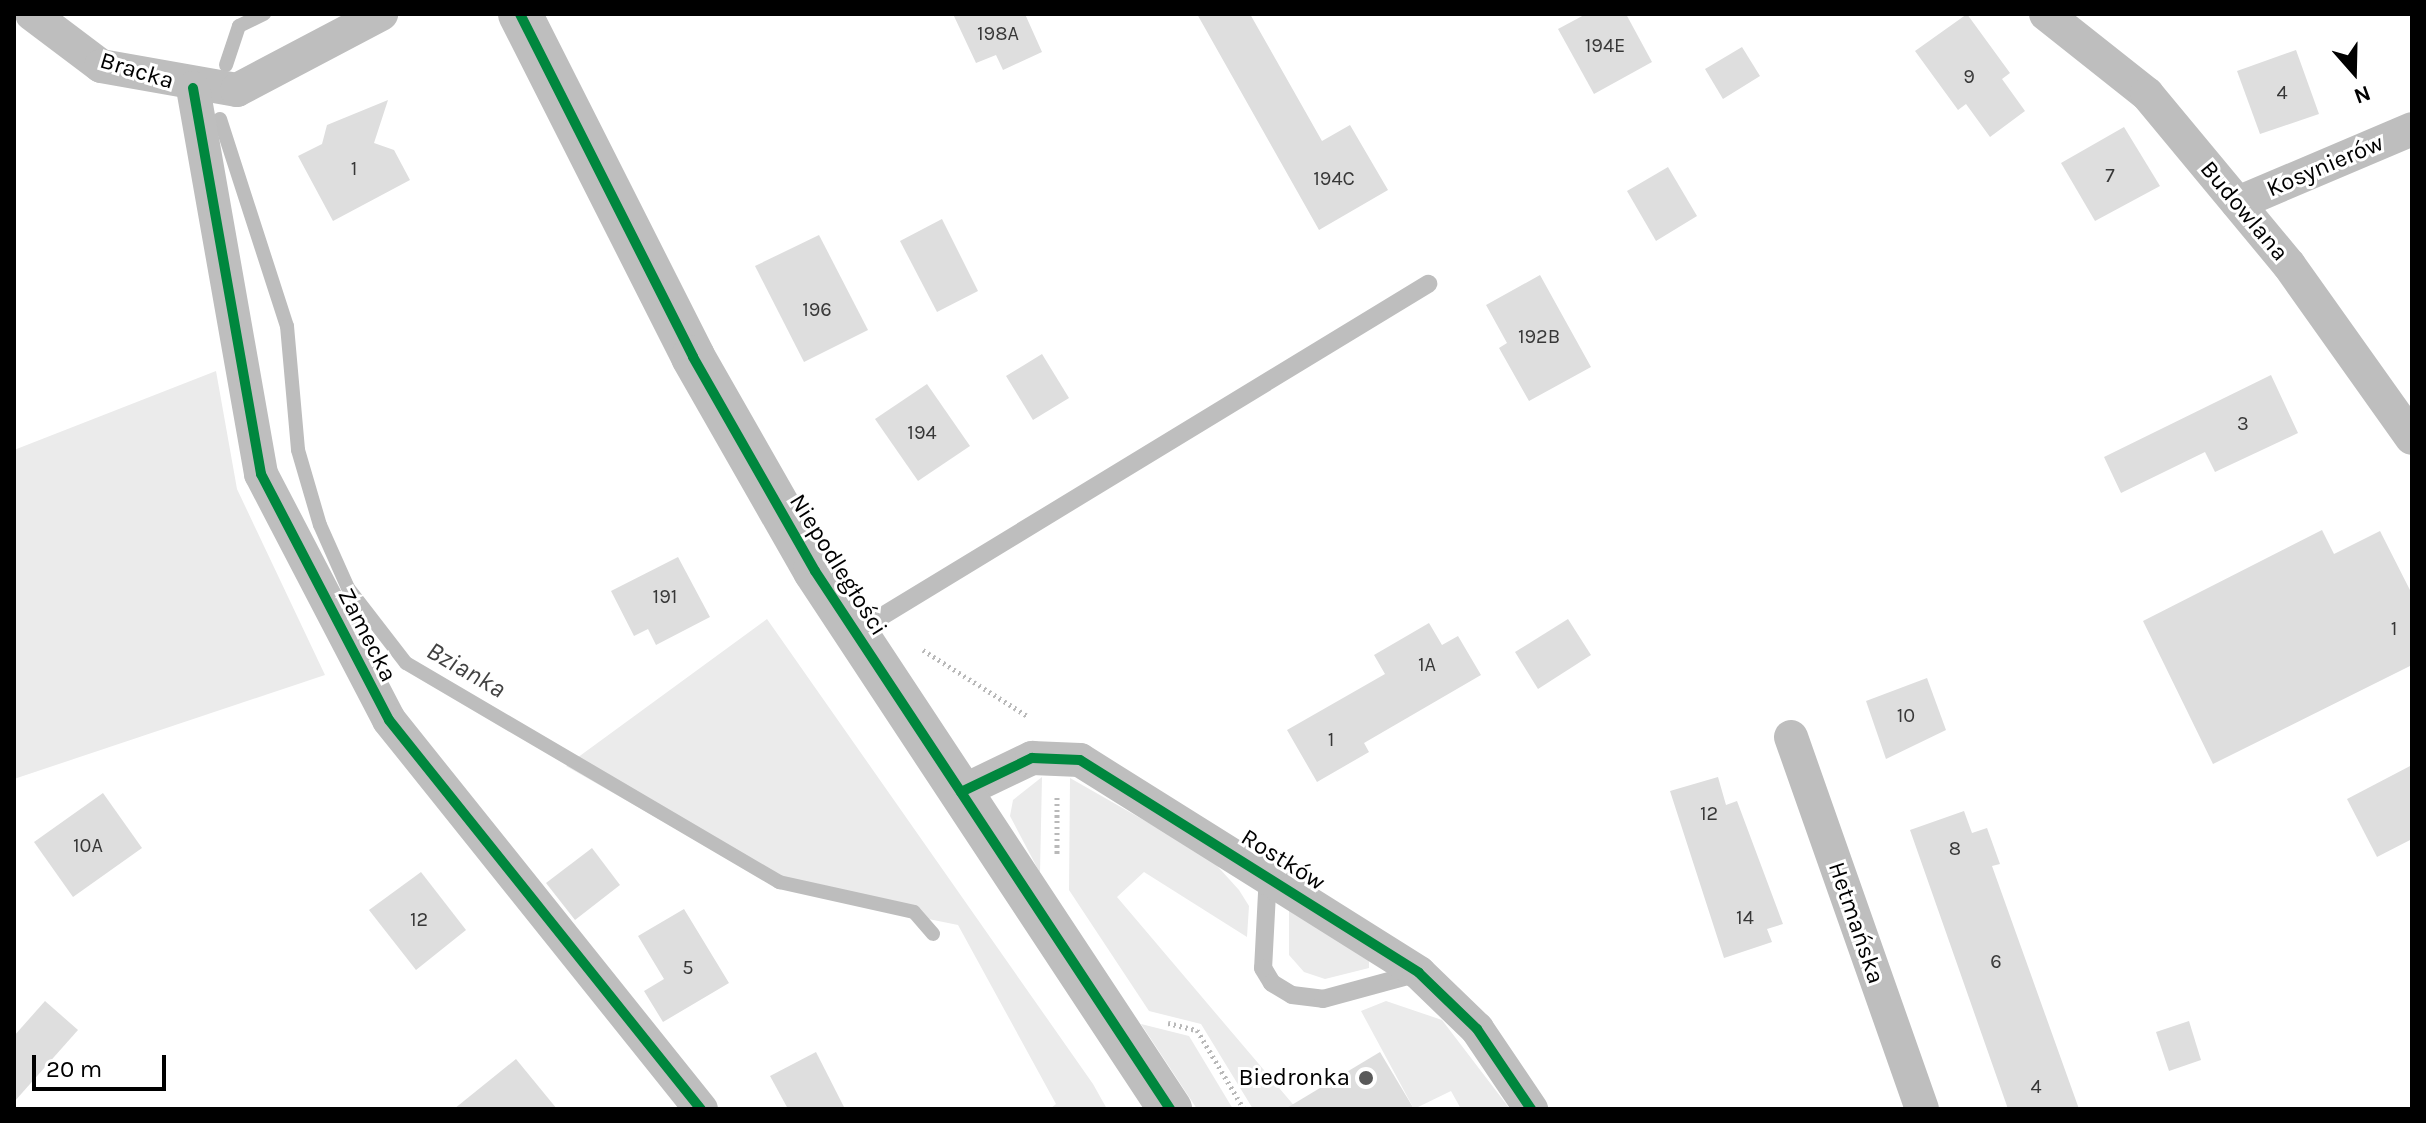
<!DOCTYPE html>
<meta charset="utf-8">
<style>
body{margin:0}
#map{position:relative;width:2426px;height:1123px;overflow:hidden;background:#fff;font-family:Karla,sans-serif}
div>[style]{position:absolute}
.green>*{inset:0;background:#ebebeb}
.stream>*{height:14px;margin:-7px;padding:0 7px;transform-origin:7px;border-radius:7px;background:#bdbdbd}
.building>*{inset:0;background:#dedede}
.path>*{height:5px;margin-top:-2.5px;transform-origin:0;background:repeating-linear-gradient(90deg,#b9b9b9 0 2px,transparent 0 6px)}
.service>*{height:18px;margin:-9px;padding:0 9px;transform-origin:9px;border-radius:9px;background:#bebebe}
.minor>*{height:34px;margin:-17px;padding:0 17px;transform-origin:17px;border-radius:17px;background:#bebebe}
.tertiary>*{height:44px;margin:-22px;padding:0 22px;transform-origin:22px;border-radius:22px;background:#bebebe}
.cycleway>*{height:10px;margin:-5px;padding:0 5px;transform-origin:5px;border-radius:5px;background:#00873e}
.dots>*{width:22px;height:22px;translate:-50% -50%;box-sizing:border-box;border:4px solid #fff;border-radius:50%}
span{translate:-50% -50%;white-space:nowrap;text-align:center;line-height:1.15;-webkit-text-stroke:6px #fff;paint-order:stroke}
.number-label{font-size:20px;color:#383838}
.number-label span{-webkit-text-stroke-width:0}
.street-label{font-size:24px;color:#000}
.poi-label{font-size:24px;color:#000}
.right{translate:-100% -50%;text-align:right}
.water-label{font-size:26px;color:#424242;font-style:italic}
.frame{position:absolute;inset:0;border:16px solid #000;pointer-events:none}
.north{position:absolute;left:2314px;top:32px;width:80px;height:80px;-webkit-text-stroke:6px #fff;paint-order:stroke;rotate:160deg;font-size:22px;font-weight:700;line-height:32px;text-align:center;color:#000}
.north::after{content:'';display:block;margin:auto;width:28px;height:36px;background:#000;clip-path:polygon(50% 0,100% 100%,50% 72%,0 100%)}
.scale{position:absolute;left:32px;top:1055px;width:134px;height:36px;box-sizing:border-box;border:4px solid #000;border-top:0;padding-left:10px;font-size:24px;line-height:28px;white-space:nowrap;color:#000;-webkit-text-stroke:6px #fff;paint-order:stroke}
</style>
<div id="map">
<div class="green">
<i style="clip-path:polygon(216px 371px,237px 489px,325px 675px,14px 779px,14px 450px)"></i>
<i style="clip-path:polygon(767px 619px,1093px 1084px,1107px 1109px,1050px 1109px,1056px 1104px,958px 925px,781px 889px,566px 766px)"></i>
<i style="clip-path:polygon(1042px 777px,1040px 873px,1010px 816px,1013px 800px)"></i>
<i style="clip-path:polygon(1070px 778px,1210px 858px,1239px 890px,1249px 906px,1247px 937px,1144px 872px,1117px 897px,1297px 1109px,1253px 1109px,1201px 1024px,1149px 1011px,1069px 890px)"></i>
<i style="clip-path:polygon(1289px 909px,1369px 960px,1369px 968px,1325px 979px,1304px 972px,1289px 955px)"></i>
<i style="clip-path:polygon(1386px 1001px,1442px 1020px,1510px 1109px,1461px 1109px,1451px 1091px,1414px 1109px,1361px 1011px)"></i>
<i style="clip-path:polygon(1141px 1024px,1189px 1036px,1233px 1109px,1197px 1109px)"></i>
</div>
<div class="stream">
<i style="left:226px;top:65px;width:41px;rotate:-71.6deg"></i>
<i style="left:239px;top:26px;width:28px;rotate:-26deg"></i>
<i style="left:220px;top:119px;width:218px;rotate:72.1deg"></i>
<i style="left:287px;top:326px;width:124px;rotate:84.9deg"></i>
<i style="left:298px;top:450px;width:78px;rotate:73.7deg"></i>
<i style="left:320px;top:525px;width:69px;rotate:66deg"></i>
<i style="left:348px;top:588px;width:95px;rotate:52.3deg"></i>
<i style="left:406px;top:663px;width:433px;rotate:30.4deg"></i>
<i style="left:779px;top:882px;width:138px;rotate:12.5deg"></i>
<i style="left:914px;top:912px;width:29px;rotate:49deg"></i>
</div>
<div class="building">
<i style="clip-path:polygon(953px 14px,1025px 14px,1042px 52px,1003px 70px,996px 55px,976px 63px)"></i>
<i style="clip-path:polygon(1197px 14px,1250px 14px,1322px 141px,1350px 125px,1388px 190px,1319px 230px)"></i>
<i style="clip-path:polygon(1586px 14px,1626px 14px,1652px 62px,1594px 94px,1558px 29px)"></i>
<i style="clip-path:polygon(1967px 14px,2010px 73px,2002px 79px,2025px 111px,1990px 137px,1966px 104px,1958px 110px,1915px 51px)"></i>
<i style="clip-path:polygon(1742px 47px,1760px 76px,1723px 99px,1705px 69px)"></i>
<i style="clip-path:polygon(2296px 50px,2319px 114px,2260px 134px,2237px 71px)"></i>
<i style="clip-path:polygon(388px 100px,374px 143px,394px 150px,410px 180px,333px 221px,298px 156px,322px 144px,327px 125px)"></i>
<i style="clip-path:polygon(2124px 127px,2160px 186px,2095px 221px,2061px 163px)"></i>
<i style="clip-path:polygon(1668px 167px,1697px 216px,1656px 241px,1627px 191px)"></i>
<i style="clip-path:polygon(942px 219px,978px 291px,937px 312px,900px 241px)"></i>
<i style="clip-path:polygon(819px 235px,868px 330px,804px 362px,755px 266px)"></i>
<i style="clip-path:polygon(1540px 275px,1591px 367px,1529px 401px,1499px 348px,1507px 343px,1486px 305px)"></i>
<i style="clip-path:polygon(1042px 354px,1069px 398px,1033px 420px,1006px 376px)"></i>
<i style="clip-path:polygon(2271px 375px,2298px 433px,2215px 472px,2205px 452px,2121px 493px,2104px 457px)"></i>
<i style="clip-path:polygon(927px 384px,970px 446px,918px 481px,875px 419px)"></i>
<i style="clip-path:polygon(2322px 530px,2334px 554px,2380px 531px,2412px 594px,2412px 665px,2213px 764px,2143px 621px)"></i>
<i style="clip-path:polygon(678px 557px,710px 617px,656px 645px,648px 629px,634px 636px,611px 591px)"></i>
<i style="clip-path:polygon(1568px 619px,1591px 655px,1538px 689px,1515px 652px)"></i>
<i style="clip-path:polygon(1429px 623px,1442px 645px,1458px 636px,1481px 675px,1364px 743px,1369px 752px,1317px 782px,1287px 730px,1385px 674px,1374px 655px)"></i>
<i style="clip-path:polygon(1927px 678px,1946px 730px,1886px 759px,1866px 701px)"></i>
<i style="clip-path:polygon(2412px 765px,2412px 839px,2377px 857px,2347px 799px)"></i>
<i style="clip-path:polygon(1718px 777px,1726px 805px,1737px 801px,1783px 924px,1767px 929px,1772px 942px,1724px 958px,1670px 791px)"></i>
<i style="clip-path:polygon(103px 793px,142px 848px,73px 897px,34px 842px)"></i>
<i style="clip-path:polygon(1964px 811px,1972px 833px,1987px 828px,2000px 864px,1992px 866px,2079px 1109px,2008px 1109px,1910px 830px)"></i>
<i style="clip-path:polygon(592px 848px,620px 885px,575px 920px,546px 883px)"></i>
<i style="clip-path:polygon(421px 872px,466px 930px,416px 970px,369px 910px)"></i>
<i style="clip-path:polygon(684px 909px,729px 983px,663px 1022px,644px 991px,664px 979px,638px 936px)"></i>
<i style="clip-path:polygon(45px 1001px,78px 1030px,14px 1102px,14px 1036px)"></i>
<i style="clip-path:polygon(2189px 1021px,2201px 1060px,2169px 1071px,2156px 1032px)"></i>
<i style="clip-path:polygon(816px 1052px,845px 1109px,788px 1109px,770px 1076px)"></i>
<i style="clip-path:polygon(1380px 1052px,1414px 1109px,1285px 1109px)"></i>
<i style="clip-path:polygon(516px 1059px,557px 1109px,454px 1109px)"></i>
</div>
<div class="path">
<i style="left:923px;top:650px;width:125px;rotate:32.3deg"></i>
<i style="left:1057px;top:797px;width:58px;rotate:90deg"></i>
<i style="left:1168px;top:1023px;width:30px;rotate:14deg"></i>
<i style="left:1197px;top:1030px;width:92px;rotate:59.3deg"></i>
</div>
<div class="service">
<i style="left:856px;top:632px;width:670px;rotate:-31.32deg"></i>
<i style="left:1268px;top:874px;width:94px;rotate:93deg"></i>
<i style="left:1263px;top:968px;width:17px;rotate:59deg"></i>
<i style="left:1272px;top:983px;width:23px;rotate:31deg"></i>
<i style="left:1292px;top:995px;width:31px;rotate:7deg"></i>
<i style="left:1323px;top:999px;width:99px;rotate:-15.2deg"></i>
</div>
<div class="minor">
<i style="left:32px;top:14px;width:86px;rotate:37deg"></i>
<i style="left:101px;top:66px;width:138px;rotate:10deg"></i>
<i style="left:237px;top:90px;width:163px;rotate:-27.8deg"></i>
<i style="left:2046px;top:14px;width:129px;rotate:38.4deg"></i>
<i style="left:2147px;top:94px;width:222px;rotate:50.3deg"></i>
<i style="left:2289px;top:265px;width:212px;rotate:54.6deg"></i>
<i style="left:193px;top:88px;width:392px;rotate:80deg"></i>
<i style="left:261px;top:474px;width:277px;rotate:62.5deg"></i>
<i style="left:389px;top:720px;width:499px;rotate:51.3deg"></i>
<i style="left:2238px;top:203px;width:189px;rotate:-23deg"></i>
<i style="left:1791px;top:737px;width:394px;rotate:70.6deg"></i>
<i style="left:961px;top:792px;width:79px;rotate:-25.6deg"></i>
<i style="left:1032px;top:758px;width:48px;rotate:2.4deg"></i>
<i style="left:1080px;top:760px;width:400px;rotate:32.1deg"></i>
<i style="left:1419px;top:973px;width:81px;rotate:44deg"></i>
<i style="left:1477px;top:1029px;width:97px;rotate:56deg"></i>
</div>
<div class="tertiary">
<i style="left:520px;top:14px;width:384px;rotate:63.2deg"></i>
<i style="left:693px;top:357px;width:246px;rotate:60.3deg"></i>
<i style="left:815px;top:571px;width:645px;rotate:56.58deg"></i>
</div>
<div class="cycleway">
<i style="left:520px;top:14px;width:384px;rotate:63.2deg"></i>
<i style="left:693px;top:357px;width:246px;rotate:60.3deg"></i>
<i style="left:815px;top:571px;width:645px;rotate:56.58deg"></i>
<i style="left:193px;top:88px;width:392px;rotate:80deg"></i>
<i style="left:261px;top:474px;width:277px;rotate:62.5deg"></i>
<i style="left:389px;top:720px;width:499px;rotate:51.3deg"></i>
<i style="left:961px;top:792px;width:79px;rotate:-25.6deg"></i>
<i style="left:1032px;top:758px;width:48px;rotate:2.4deg"></i>
<i style="left:1080px;top:760px;width:400px;rotate:32.1deg"></i>
<i style="left:1419px;top:973px;width:81px;rotate:44deg"></i>
<i style="left:1477px;top:1029px;width:97px;rotate:56deg"></i>
</div>
<div class="dots">
<i style="left:1366px;top:1078px;background:#595959"></i>
</div>
<div class="number-label">
<span style="left:998px;top:33px">198A</span>
<span style="left:1605px;top:45px">194E</span>
<span style="left:1969px;top:76px">9</span>
<span style="left:2282px;top:92px">4</span>
<span style="left:354px;top:168px">1</span>
<span style="left:2110px;top:175px">7</span>
<span style="left:1334px;top:178px">194C</span>
<span style="left:817px;top:309px">196</span>
<span style="left:1539px;top:336px">192B</span>
<span style="left:2243px;top:423px">3</span>
<span style="left:922px;top:432px">194</span>
<span style="left:665px;top:596px">191</span>
<span style="left:2394px;top:628px">1</span>
<span style="left:1427px;top:664px">1A</span>
<span style="left:1906px;top:715px">10</span>
<span style="left:1331px;top:739px">1</span>
<span style="left:1709px;top:813px">12</span>
<span style="left:88px;top:845px">10A</span>
<span style="left:1955px;top:848px">8</span>
<span style="left:1745px;top:917px">14</span>
<span style="left:419px;top:919px">12</span>
<span style="left:1996px;top:961px">6</span>
<span style="left:688px;top:967px">5</span>
<span style="left:2036px;top:1086px">4</span>
</div>
<div class="street-label">
<span style="left:137px;top:71px;rotate:17deg">Bracka</span>
<span style="left:2325px;top:166px;rotate:-23deg">Kosynierów</span>
<span style="left:2244px;top:211px;rotate:50deg">Budowlana</span>
<span style="left:838px;top:565px;rotate:58deg">Niepodległości</span>
<span style="left:367px;top:635px;rotate:63deg">Zamecka</span>
<span style="left:1283px;top:860px;rotate:32deg">Rostków</span>
<span style="left:1856px;top:923px;rotate:71deg">Hetmańska</span>
</div>
<div class="poi-label">
<span class="right" style="left:1350px;top:1078px">Biedronka</span>
</div>
<div class="water-label">
<span style="left:466px;top:670px;rotate:30deg">Bzianka</span>
</div>
<div class="frame"></div>
<div class="north">N</div>
<div class="scale">20 m</div>
</div>
